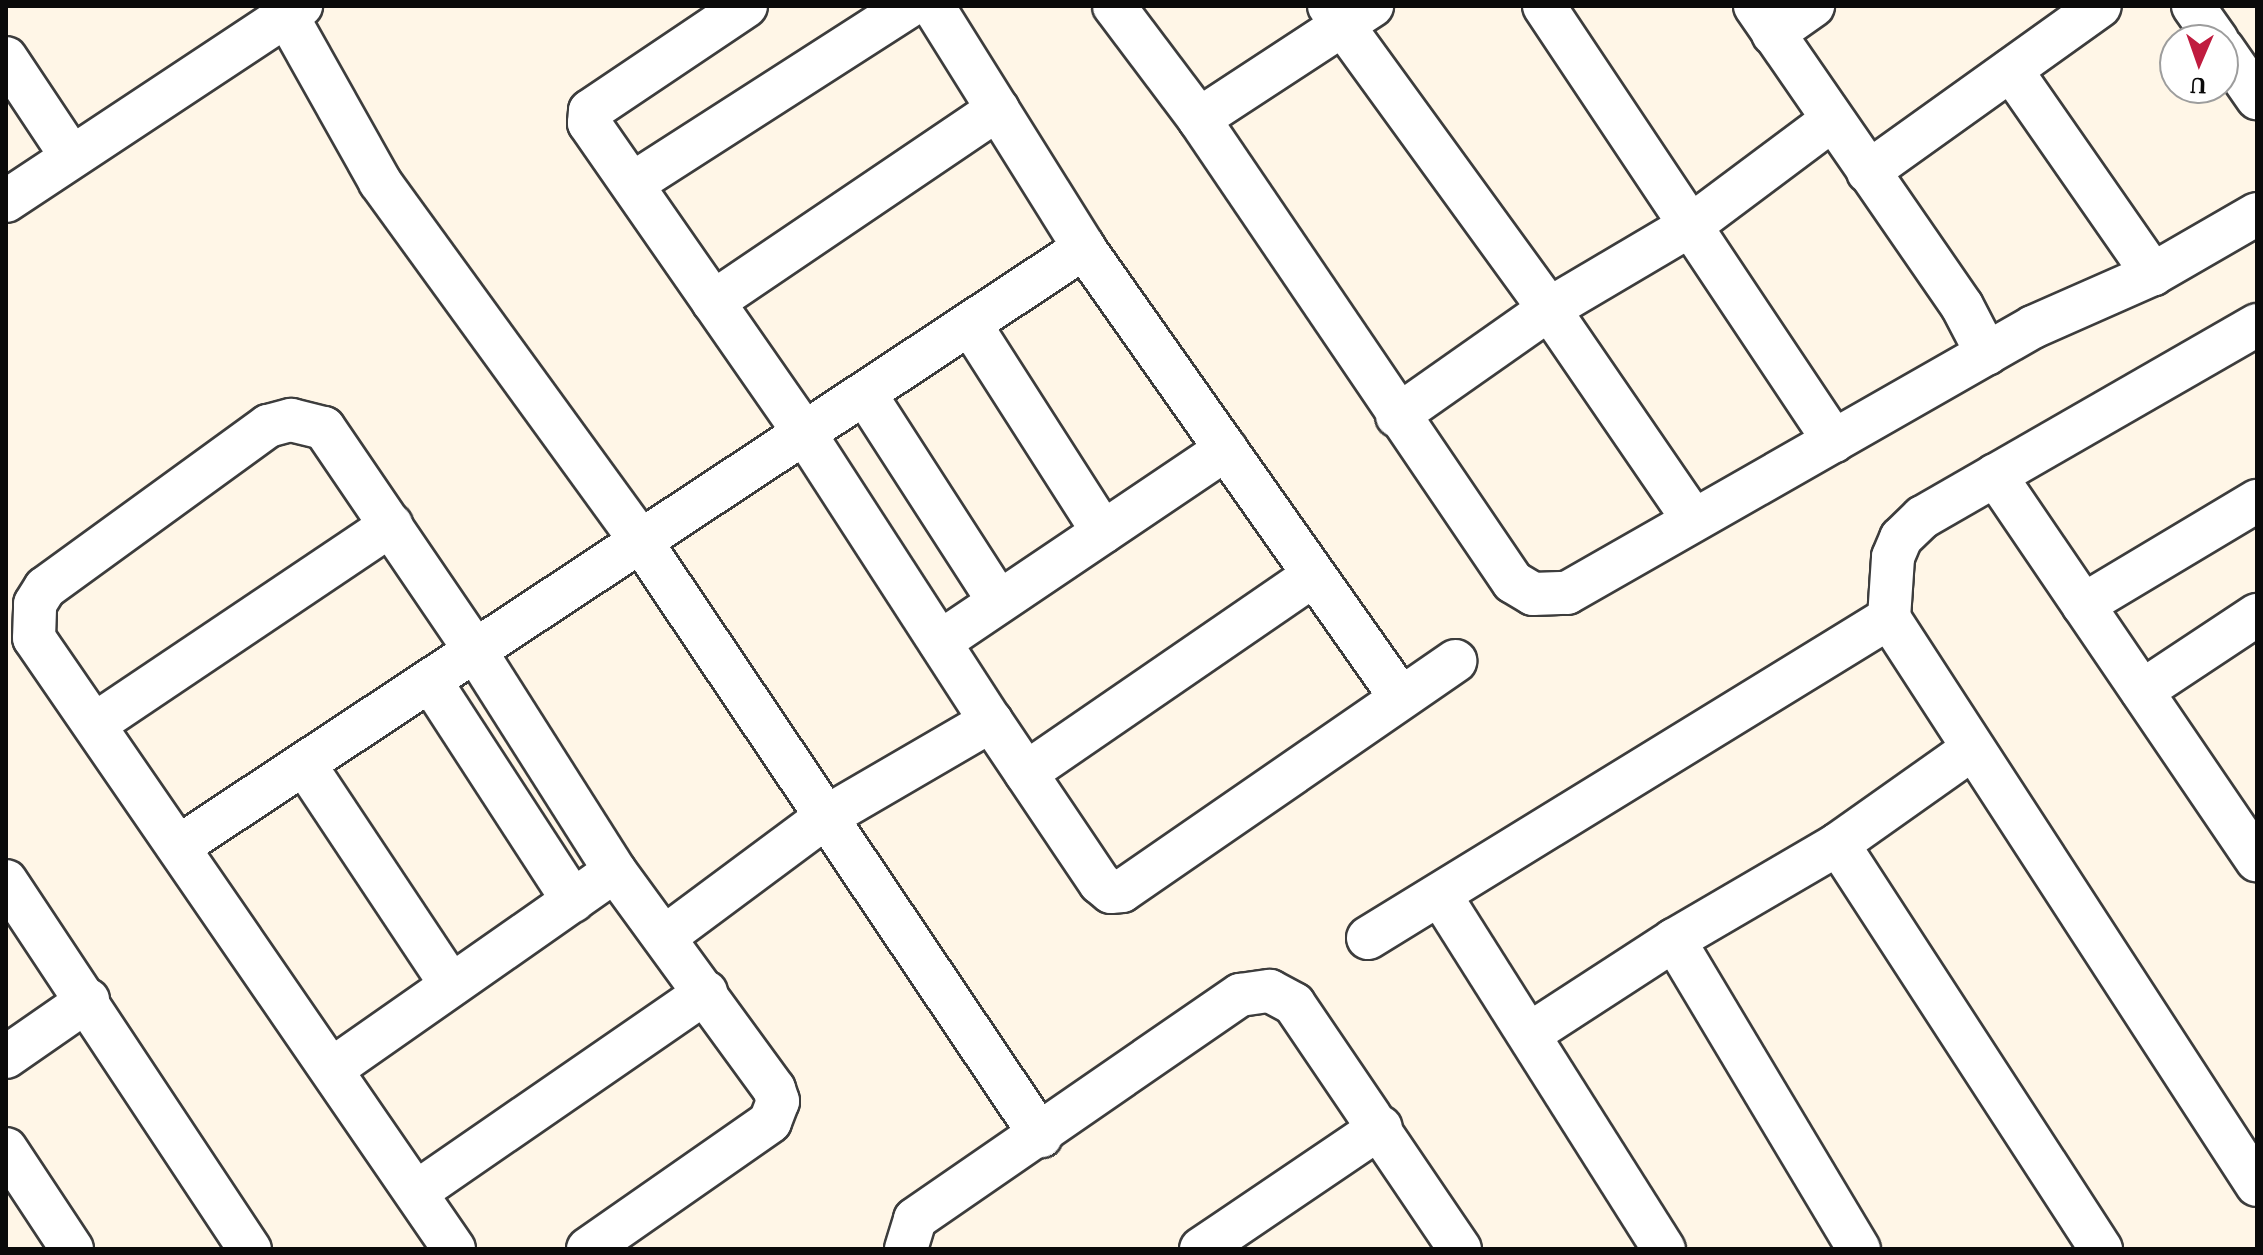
<!DOCTYPE html>
<style>
body{margin:0}
#map{position:relative;width:2263px;height:1255px;overflow:hidden;background:#fff6e7;font-family:"IBM Plex Serif",serif}
div>[style]{position:absolute}
.roads{filter:drop-shadow(2px 0 #3d3d3d) drop-shadow(-2px 0 #3d3d3d) drop-shadow(0 2px #3d3d3d) drop-shadow(0 -2px #3d3d3d)}
.minor>*{height:42px;margin:-21px;padding:0 21px;transform-origin:21px;border-radius:21px;background:#fff}
span{translate:-50% -50%;white-space:nowrap;text-align:center;line-height:1.15;-webkit-text-stroke:8px #fff;paint-order:stroke}
.frame{position:absolute;inset:0;border:8px solid #0a0a0a;pointer-events:none}
.north{position:absolute;left:2159px;top:24px;width:80px;height:80px;box-sizing:border-box;background:#fff;border:2px solid #9d9d9d;border-radius:50%;rotate:182deg;font-size:22px;font-weight:700;line-height:32px;text-align:center;color:#0a0a0a}
.north::after{content:'';display:block;margin:auto;width:28px;height:36px;background:#c01c3f;clip-path:polygon(50% 0,100% 100%,50% 72%,0 100%)}
</style>
<div id="map">
<div class="roads">
<div class="minor">
<i style="left:746px;top:6px;width:188px;rotate:146.1deg"></i>
<i style="left:590px;top:111px;width:12px;rotate:95deg"></i>
<i style="left:589px;top:123px;width:379px;rotate:55.2deg"></i>
<i style="left:805px;top:434px;width:342px;rotate:57.1deg"></i>
<i style="left:933px;top:6px;width:285px;rotate:58deg"></i>
<i style="left:1084px;top:248px;width:550px;rotate:54.84deg"></i>
<i style="left:1114px;top:6px;width:141px;rotate:53deg"></i>
<i style="left:1199px;top:119px;width:559px;rotate:55.86deg"></i>
<i style="left:1513px;top:582px;width:23px;rotate:31deg"></i>
<i style="left:1533px;top:594px;width:34px;rotate:-2deg"></i>
<i style="left:1567px;top:593px;width:537px;rotate:-29.72deg"></i>
<i style="left:2033px;top:327px;width:131px;rotate:-23.8deg"></i>
<i style="left:2153px;top:274px;width:120px;rotate:-30deg"></i>
<i style="left:1329px;top:6px;width:374px;rotate:54deg"></i>
<i style="left:1549px;top:309px;width:255px;rotate:55.6deg"></i>
<i style="left:1544px;top:6px;width:523px;rotate:56.31deg"></i>
<i style="left:1755px;top:6px;width:364px;rotate:55.4deg"></i>
<i style="left:1962px;top:306px;width:54px;rotate:62.5deg"></i>
<i style="left:2193px;top:6px;width:42px;rotate:54.8deg"></i>
<i style="left:287px;top:16px;width:190px;rotate:60.7deg"></i>
<i style="left:380px;top:182px;width:446px;rotate:54deg"></i>
<i style="left:642px;top:543px;width:715px;rotate:56.07deg"></i>
<i style="left:1773px;top:34px;width:49px;rotate:-35deg"></i>
<i style="left:2223px;top:49px;width:60px;rotate:55.2deg"></i>
<i style="left:6px;top:58px;width:118px;rotate:56.4deg"></i>
<i style="left:2011px;top:70px;width:249px;rotate:55.2deg"></i>
<i style="left:1199px;top:119px;width:207px;rotate:-33.2deg"></i>
<i style="left:1868px;top:172px;width:285px;rotate:-35.6deg"></i>
<i style="left:632px;top:184px;width:329px;rotate:-32.7deg"></i>
<i style="left:6px;top:201px;width:354px;rotate:-33.5deg"></i>
<i style="left:713px;top:302px;width:344px;rotate:-34.1deg"></i>
<i style="left:970px;top:324px;width:247px;rotate:57.4deg"></i>
<i style="left:865px;top:394px;width:247px;rotate:57.2deg"></i>
<i style="left:1397px;top:416px;width:186px;rotate:-35.1deg"></i>
<i style="left:1549px;top:309px;width:167px;rotate:-30.6deg"></i>
<i style="left:1693px;top:224px;width:174px;rotate:-36.8deg"></i>
<i style="left:1995px;top:475px;width:466px;rotate:55.8deg"></i>
<i style="left:2083px;top:605px;width:203px;rotate:-30.9deg"></i>
<i style="left:1889px;top:618px;width:676px;rotate:57.02deg"></i>
<i style="left:940px;top:642px;width:345px;rotate:-34deg"></i>
<i style="left:431px;top:682px;width:261px;rotate:57deg"></i>
<i style="left:2142px;top:691px;width:138px;rotate:-33.5deg"></i>
<i style="left:95px;top:724px;width:357px;rotate:-33.9deg"></i>
<i style="left:305px;top:765px;width:264px;rotate:56.4deg"></i>
<i style="left:1026px;top:773px;width:349px;rotate:-34.5deg"></i>
<i style="left:1838px;top:844px;width:483px;rotate:57deg"></i>
<i style="left:181px;top:845px;width:1083px;rotate:-33.47deg"></i>
<i style="left:6px;top:881px;width:442px;rotate:56.5deg"></i>
<i style="left:1440px;top:895px;width:419px;rotate:57.7deg"></i>
<i style="left:667px;top:935px;width:198px;rotate:-36.6deg"></i>
<i style="left:826px;top:817px;width:191px;rotate:-30.2deg"></i>
<i style="left:991px;top:721px;width:195px;rotate:56.1deg"></i>
<i style="left:1100px;top:883px;width:14px;rotate:39deg"></i>
<i style="left:1111px;top:892px;width:11px;rotate:-5deg"></i>
<i style="left:1122px;top:891px;width:405px;rotate:-34.6deg"></i>
<i style="left:1368px;top:938px;width:611px;rotate:-31.56deg"></i>
<i style="left:1889px;top:618px;width:61px;rotate:-86.2deg"></i>
<i style="left:1893px;top:557px;width:21px;rotate:-67deg"></i>
<i style="left:1901px;top:538px;width:30px;rotate:-44deg"></i>
<i style="left:1923px;top:517px;width:385px;rotate:-29.9deg"></i>
<i style="left:1674px;top:940px;width:360px;rotate:59.1deg"></i>
<i style="left:1531px;top:1033px;width:171px;rotate:-33deg"></i>
<i style="left:1674px;top:940px;width:190px;rotate:-30.3deg"></i>
<i style="left:1838px;top:844px;width:164px;rotate:-35.3deg"></i>
<i style="left:6px;top:1057px;width:100px;rotate:-34.8deg"></i>
<i style="left:332px;top:1069px;width:345px;rotate:-35deg"></i>
<i style="left:6px;top:1149px;width:120px;rotate:56.6deg"></i>
<i style="left:418px;top:1191px;width:350px;rotate:-34.6deg"></i>
<i style="left:454px;top:1249px;width:741px;rotate:-124.5deg"></i>
<i style="left:34px;top:638px;width:34px;rotate:-88deg"></i>
<i style="left:35px;top:604px;width:19px;rotate:-58deg"></i>
<i style="left:45px;top:588px;width:276px;rotate:-36deg"></i>
<i style="left:268px;top:426px;width:24px;rotate:-15deg"></i>
<i style="left:291px;top:420px;width:34px;rotate:14deg"></i>
<i style="left:324px;top:428px;width:271px;rotate:55.8deg"></i>
<i style="left:476px;top:652px;width:259px;rotate:57.6deg"></i>
<i style="left:615px;top:871px;width:270px;rotate:53.9deg"></i>
<i style="left:774px;top:1089px;width:13px;rotate:72deg"></i>
<i style="left:778px;top:1101px;width:22px;rotate:111deg"></i>
<i style="left:770px;top:1122px;width:222px;rotate:145.1deg"></i>
<i style="left:906px;top:1249px;width:31px;rotate:-73deg"></i>
<i style="left:915px;top:1219px;width:395px;rotate:-34.6deg"></i>
<i style="left:1240px;top:995px;width:30px;rotate:-8deg"></i>
<i style="left:1270px;top:991px;width:27px;rotate:28deg"></i>
<i style="left:1294px;top:1004px;width:296px;rotate:55.9deg"></i>
<i style="left:1201px;top:1249px;width:217px;rotate:-34.1deg"></i>
</div>
</div>
<div class="frame"></div>
<div class="north">U</div>
</div>
